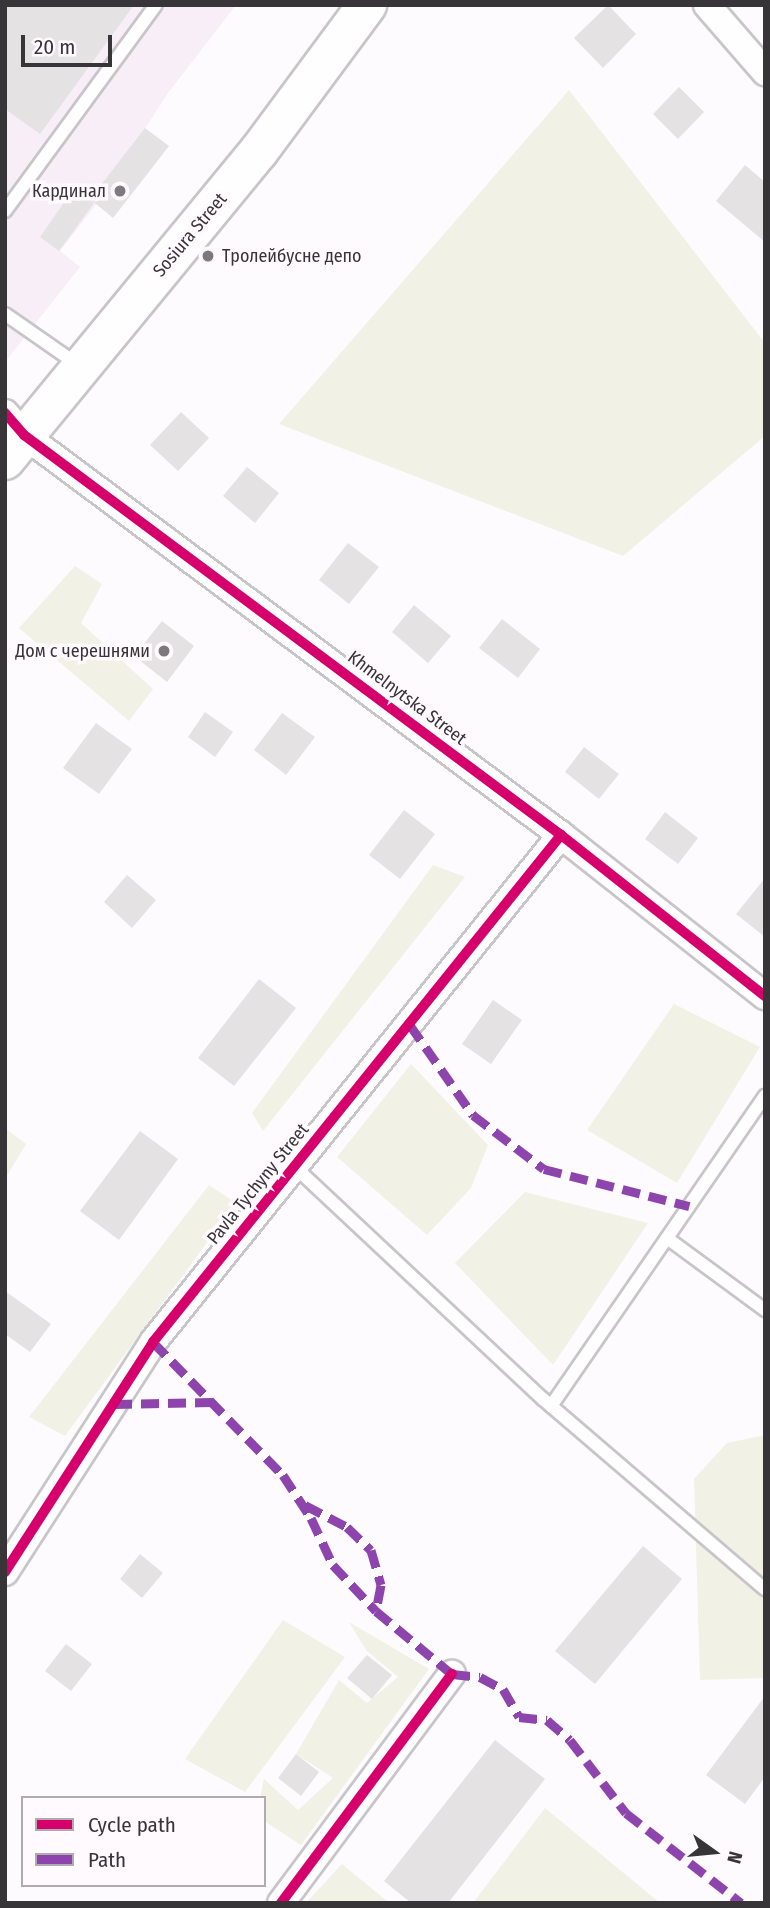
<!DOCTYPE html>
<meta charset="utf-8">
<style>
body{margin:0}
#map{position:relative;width:770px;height:1908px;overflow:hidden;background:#fdfbfd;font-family:"Fira Sans Condensed",sans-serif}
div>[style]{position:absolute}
.built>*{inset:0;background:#f7eef7}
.green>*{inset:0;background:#f1f2e5}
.building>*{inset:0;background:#e5e2e3}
.roads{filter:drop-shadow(2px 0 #c8c5c8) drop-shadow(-2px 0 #c8c5c8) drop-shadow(0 2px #c8c5c8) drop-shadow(0 -2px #c8c5c8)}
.lane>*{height:12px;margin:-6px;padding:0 6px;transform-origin:6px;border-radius:6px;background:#fffeff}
.street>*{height:26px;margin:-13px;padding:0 13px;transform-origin:13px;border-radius:13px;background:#fffeff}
.primary>*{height:38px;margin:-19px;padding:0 19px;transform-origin:19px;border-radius:19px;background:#fffeff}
.quiet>*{height:9px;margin-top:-4.5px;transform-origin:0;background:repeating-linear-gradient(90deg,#8e44ad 0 18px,transparent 0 27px)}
.cycleway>*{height:10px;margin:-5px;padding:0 5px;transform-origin:5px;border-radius:5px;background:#d6006c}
.dots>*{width:19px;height:19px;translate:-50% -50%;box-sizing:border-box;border:4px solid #fefafe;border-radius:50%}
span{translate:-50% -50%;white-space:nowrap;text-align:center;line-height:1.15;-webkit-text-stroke:7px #fefafe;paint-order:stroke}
.poi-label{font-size:18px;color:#383539}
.right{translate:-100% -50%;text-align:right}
.left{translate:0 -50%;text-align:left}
.street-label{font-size:18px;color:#383539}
.frame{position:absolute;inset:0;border:7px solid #383539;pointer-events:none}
.legend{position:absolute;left:21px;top:1796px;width:245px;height:91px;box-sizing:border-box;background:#fefafe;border:2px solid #afabaf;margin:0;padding:9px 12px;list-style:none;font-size:21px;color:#383539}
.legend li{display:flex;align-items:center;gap:14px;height:35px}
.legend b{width:35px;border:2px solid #afabaf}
.north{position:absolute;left:679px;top:1817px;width:70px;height:70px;-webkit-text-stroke:5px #fefafe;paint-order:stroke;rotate:105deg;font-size:19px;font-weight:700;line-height:28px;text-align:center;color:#383539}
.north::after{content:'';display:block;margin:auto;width:24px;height:32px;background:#383539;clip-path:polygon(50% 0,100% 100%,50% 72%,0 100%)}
.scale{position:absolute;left:21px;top:35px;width:91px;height:32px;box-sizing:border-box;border:4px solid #383539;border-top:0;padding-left:9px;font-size:21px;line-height:24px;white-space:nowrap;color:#383539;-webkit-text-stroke:5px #fefafe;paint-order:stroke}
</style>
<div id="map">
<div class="built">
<i style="clip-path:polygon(5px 5px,236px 5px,168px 93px,94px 207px,60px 251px,80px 267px,5px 362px)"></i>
</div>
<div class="green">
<i style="clip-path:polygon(569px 90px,765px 343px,765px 436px,623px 556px,279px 424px)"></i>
<i style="clip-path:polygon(75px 566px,102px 584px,81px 623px,153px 689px,129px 721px,19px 628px)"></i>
<i style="clip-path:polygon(433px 865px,465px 877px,263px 1131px,252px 1113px)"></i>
<i style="clip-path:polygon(674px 1004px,760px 1047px,677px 1183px,587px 1130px)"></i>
<i style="clip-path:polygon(411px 1064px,488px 1145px,471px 1188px,427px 1235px,337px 1157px)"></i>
<i style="clip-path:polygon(5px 1128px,26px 1144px,5px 1179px)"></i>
<i style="clip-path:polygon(209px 1185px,236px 1203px,65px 1436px,29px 1417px)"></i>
<i style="clip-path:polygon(525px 1192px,648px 1223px,553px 1365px,455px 1263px)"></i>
<i style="clip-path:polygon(765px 1435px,765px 1678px,700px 1680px,694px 1479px,727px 1443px)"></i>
<i style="clip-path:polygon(283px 1620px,345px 1657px,245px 1792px,185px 1759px)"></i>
<i style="clip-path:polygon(349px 1622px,429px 1669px,301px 1845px,264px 1821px,264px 1798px,260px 1798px,264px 1779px,298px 1810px,333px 1778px,296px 1754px,339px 1680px,367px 1703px,398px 1677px,366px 1650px)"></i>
<i style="clip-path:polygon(545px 1808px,660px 1903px,473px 1903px)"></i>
<i style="clip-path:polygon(342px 1864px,387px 1901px,389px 1903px,306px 1903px)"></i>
</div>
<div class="building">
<i style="clip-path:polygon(5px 5px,134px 5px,40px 134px,5px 109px)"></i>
<i style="clip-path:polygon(608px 5px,636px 34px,603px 68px,574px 38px)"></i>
<i style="clip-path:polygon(679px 87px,704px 112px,678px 139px,653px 114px)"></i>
<i style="clip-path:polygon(145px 128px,169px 146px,113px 218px,90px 199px)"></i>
<i style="clip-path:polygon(745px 165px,765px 182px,765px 242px,716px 201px)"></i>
<i style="clip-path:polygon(74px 188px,94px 203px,59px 251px,40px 237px)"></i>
<i style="clip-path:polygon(181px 412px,209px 438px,178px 471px,150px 445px)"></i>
<i style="clip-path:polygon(247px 467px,279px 493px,255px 523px,223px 496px)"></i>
<i style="clip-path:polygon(348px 543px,379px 567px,349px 604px,319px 580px)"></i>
<i style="clip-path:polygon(414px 605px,451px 636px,428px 663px,392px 632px)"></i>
<i style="clip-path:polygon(502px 619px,540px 649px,518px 678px,479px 648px)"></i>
<i style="clip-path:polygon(162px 621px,194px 646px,167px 682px,134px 656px)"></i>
<i style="clip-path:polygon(205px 712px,233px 732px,215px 757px,188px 737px)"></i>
<i style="clip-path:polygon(282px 713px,315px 737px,286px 775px,254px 750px)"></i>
<i style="clip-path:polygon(96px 723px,132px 749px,99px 794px,63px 768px)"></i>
<i style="clip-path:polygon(584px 747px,619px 774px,599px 799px,565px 772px)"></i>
<i style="clip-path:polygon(404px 810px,435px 834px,400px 879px,369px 855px)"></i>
<i style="clip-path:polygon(665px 812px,698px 838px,678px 864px,645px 839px)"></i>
<i style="clip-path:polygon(127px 875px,156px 900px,132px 928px,104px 902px)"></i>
<i style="clip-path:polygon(765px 878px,765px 937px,736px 914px)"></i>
<i style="clip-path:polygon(259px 979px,296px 1008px,234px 1086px,198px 1058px)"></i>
<i style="clip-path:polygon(493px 1000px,522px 1020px,491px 1064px,462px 1044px)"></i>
<i style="clip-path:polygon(140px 1131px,178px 1159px,119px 1240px,80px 1211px)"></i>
<i style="clip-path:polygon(5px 1291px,51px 1324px,30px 1352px,5px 1334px)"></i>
<i style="clip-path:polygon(643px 1546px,682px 1579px,595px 1684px,555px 1651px)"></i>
<i style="clip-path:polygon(140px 1554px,163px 1573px,142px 1598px,120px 1579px)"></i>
<i style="clip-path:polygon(66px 1644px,92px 1664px,71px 1691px,45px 1671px)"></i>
<i style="clip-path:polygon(367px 1655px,392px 1675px,372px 1699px,347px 1678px)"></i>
<i style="clip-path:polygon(765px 1696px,765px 1777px,745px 1804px,706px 1775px)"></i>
<i style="clip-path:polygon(495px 1740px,545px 1779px,448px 1903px,411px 1903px,384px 1881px)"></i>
<i style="clip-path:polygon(296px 1754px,319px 1772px,301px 1796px,278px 1778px)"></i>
</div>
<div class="roads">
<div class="lane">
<i style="left:5px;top:211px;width:255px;rotate:-53.8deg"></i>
<i style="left:5px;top:314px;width:88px;rotate:34.8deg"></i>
<i style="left:296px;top:1168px;width:338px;rotate:43.1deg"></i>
<i style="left:543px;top:1399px;width:292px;rotate:40.6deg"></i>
<i style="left:667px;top:1238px;width:122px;rotate:36.3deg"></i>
<i style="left:551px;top:1406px;width:377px;rotate:-55.4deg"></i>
</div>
<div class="street">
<i style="left:707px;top:5px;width:89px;rotate:49.1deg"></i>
<i style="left:5px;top:413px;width:29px;rotate:49deg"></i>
<i style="left:24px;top:435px;width:670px;rotate:36.68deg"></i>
<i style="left:561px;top:835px;width:260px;rotate:38.3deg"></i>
<i style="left:5px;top:1572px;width:274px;rotate:-57.2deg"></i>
<i style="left:153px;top:1342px;width:651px;rotate:-51.18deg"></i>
<i style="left:281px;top:1903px;width:286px;rotate:-53.3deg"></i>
</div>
<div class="primary">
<i style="left:5px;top:460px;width:400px;rotate:-50.6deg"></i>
<i style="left:259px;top:151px;width:182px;rotate:-53.5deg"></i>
</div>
</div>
<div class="quiet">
<i style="left:410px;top:1025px;width:110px;rotate:55deg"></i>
<i style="left:473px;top:1115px;width:89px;rotate:37.3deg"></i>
<i style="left:544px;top:1169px;width:150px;rotate:14.3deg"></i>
<i style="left:153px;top:1342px;width:186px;rotate:45.7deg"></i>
<i style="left:283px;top:1475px;width:51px;rotate:56.9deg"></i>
<i style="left:311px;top:1518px;width:52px;rotate:64.9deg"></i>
<i style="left:333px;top:1565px;width:63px;rotate:46.9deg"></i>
<i style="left:376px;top:1611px;width:99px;rotate:39.7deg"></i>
<i style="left:452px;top:1674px;width:28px;rotate:6deg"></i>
<i style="left:480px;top:1677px;width:26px;rotate:28deg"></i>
<i style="left:503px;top:1689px;width:32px;rotate:60deg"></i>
<i style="left:519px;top:1717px;width:28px;rotate:6deg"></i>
<i style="left:547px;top:1720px;width:30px;rotate:41deg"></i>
<i style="left:570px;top:1740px;width:92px;rotate:52.5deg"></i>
<i style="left:626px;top:1813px;width:146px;rotate:38deg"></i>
<i style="left:114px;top:1404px;width:98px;rotate:-1.2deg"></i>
<i style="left:305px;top:1505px;width:47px;rotate:27.6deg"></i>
<i style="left:347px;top:1527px;width:33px;rotate:44deg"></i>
<i style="left:371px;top:1550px;width:36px;rotate:74deg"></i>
<i style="left:381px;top:1585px;width:26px;rotate:101deg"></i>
</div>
<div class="cycleway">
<i style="left:5px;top:413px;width:29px;rotate:49deg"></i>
<i style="left:24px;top:435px;width:670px;rotate:36.68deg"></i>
<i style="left:561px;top:835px;width:260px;rotate:38.3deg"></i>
<i style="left:5px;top:1572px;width:274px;rotate:-57.2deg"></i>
<i style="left:153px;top:1342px;width:651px;rotate:-51.18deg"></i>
<i style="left:281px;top:1903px;width:286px;rotate:-53.3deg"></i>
</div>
<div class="dots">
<i style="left:120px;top:191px;background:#7d7a7e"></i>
<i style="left:208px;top:256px;background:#7d7a7e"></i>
<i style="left:164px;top:651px;background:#7d7a7e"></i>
</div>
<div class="poi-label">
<span class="right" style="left:106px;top:191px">Кардинал</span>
<span class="left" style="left:222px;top:256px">Тролейбусне депо</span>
<span class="right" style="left:150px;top:651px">Дом с черешнями</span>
</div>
<div class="street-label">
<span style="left:190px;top:235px;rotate:-50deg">Sosiura Street</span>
<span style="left:407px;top:698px;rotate:37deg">Khmelnytska Street</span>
<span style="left:258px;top:1184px;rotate:-51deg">Pavla Tychyny Street</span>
</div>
<div class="frame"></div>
<ul class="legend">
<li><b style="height:9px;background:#d6006c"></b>Cycle path</li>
<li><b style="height:9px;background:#8e44ad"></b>Path</li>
</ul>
<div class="north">N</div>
<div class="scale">20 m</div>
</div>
